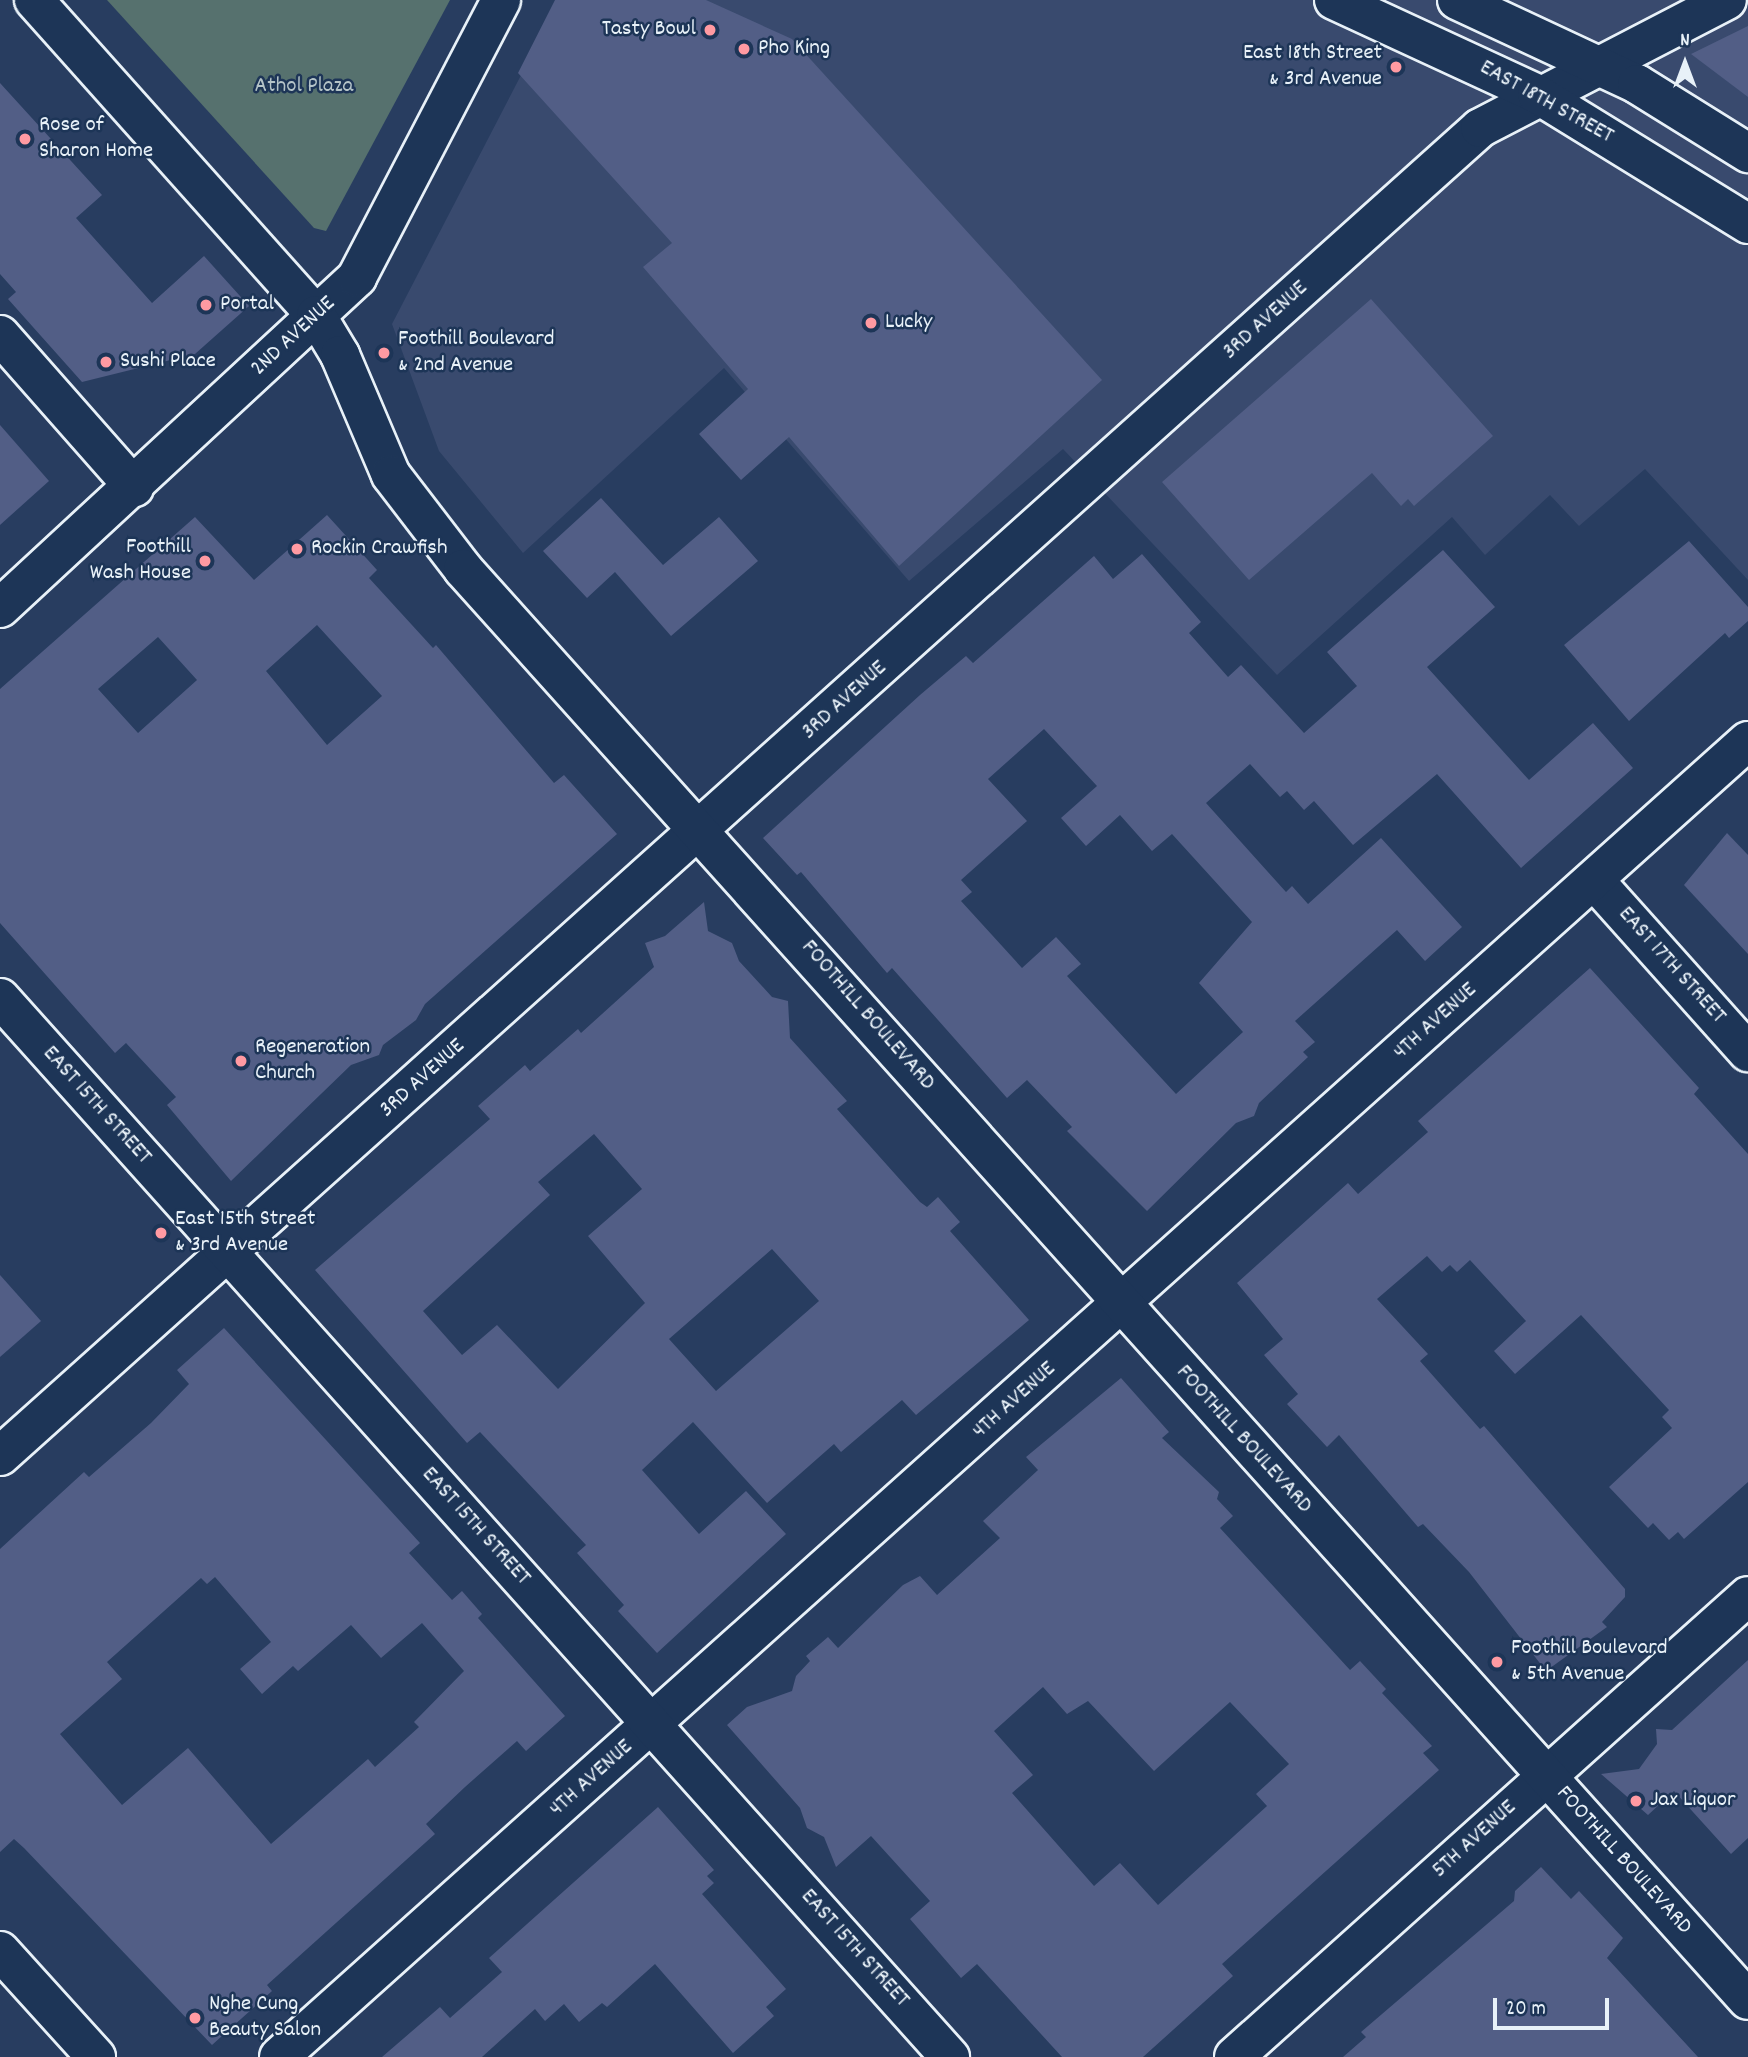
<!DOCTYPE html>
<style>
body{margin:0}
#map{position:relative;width:1748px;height:2057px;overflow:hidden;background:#283d60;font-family:Dekko,sans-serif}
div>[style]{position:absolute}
.built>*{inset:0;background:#394a6e}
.green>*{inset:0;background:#56716e}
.building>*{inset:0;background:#525e86}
.roads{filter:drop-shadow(2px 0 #e8f1f8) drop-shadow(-2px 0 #e8f1f8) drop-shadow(0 2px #e8f1f8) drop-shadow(0 -2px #e8f1f8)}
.minor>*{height:38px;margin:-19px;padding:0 19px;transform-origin:19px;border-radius:19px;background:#1d3557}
.major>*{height:38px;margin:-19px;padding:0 19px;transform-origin:19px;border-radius:19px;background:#1d3557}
.dots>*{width:19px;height:19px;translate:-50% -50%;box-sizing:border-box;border:4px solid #1d3557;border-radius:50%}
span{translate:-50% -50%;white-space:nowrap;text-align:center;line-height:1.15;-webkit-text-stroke:5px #1d3557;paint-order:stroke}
.poi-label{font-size:23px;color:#e8f1f8}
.right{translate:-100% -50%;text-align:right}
.left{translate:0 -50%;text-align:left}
.park-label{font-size:23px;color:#b5c4c8}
.street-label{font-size:23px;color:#e8f1f8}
.north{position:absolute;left:1650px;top:28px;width:70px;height:70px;-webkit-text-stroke:5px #1d3557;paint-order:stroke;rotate:0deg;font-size:19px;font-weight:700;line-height:28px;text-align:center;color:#e8f1f8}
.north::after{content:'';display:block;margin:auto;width:24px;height:32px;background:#e8f1f8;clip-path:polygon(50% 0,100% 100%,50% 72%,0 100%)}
.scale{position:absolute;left:1493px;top:1998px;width:116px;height:32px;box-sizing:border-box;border:4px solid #e8f1f8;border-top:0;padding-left:9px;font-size:21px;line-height:24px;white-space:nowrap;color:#e8f1f8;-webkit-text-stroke:5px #1d3557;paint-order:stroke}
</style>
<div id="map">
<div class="built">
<i style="clip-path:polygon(560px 0,1748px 0,1748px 580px,1645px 469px,1579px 526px,1550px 495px,1485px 555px,1452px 517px,1277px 675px,1063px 449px,909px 581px,724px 368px,523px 553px,439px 451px,392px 324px)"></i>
</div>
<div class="green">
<i style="clip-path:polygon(107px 0,450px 0,326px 231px,314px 228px)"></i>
</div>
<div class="building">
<i style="clip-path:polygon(555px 0,706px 0,792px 39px,1102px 380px,899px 566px,789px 437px,741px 480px,699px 434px,748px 389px,643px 267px,672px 243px,518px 73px)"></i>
<i style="clip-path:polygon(1748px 26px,1748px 97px,1691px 54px)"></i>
<i style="clip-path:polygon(0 83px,102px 195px,76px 218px,152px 303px,204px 256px,249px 306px,195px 354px,82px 382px,8px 299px,16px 292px,0 274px)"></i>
<i style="clip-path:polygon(1371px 299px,1493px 436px,1414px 506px,1408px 499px,1401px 506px,1372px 473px,1249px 580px,1162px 482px)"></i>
<i style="clip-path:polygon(0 425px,49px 481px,0 525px)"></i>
<i style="clip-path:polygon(601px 498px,663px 565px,719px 517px,758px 561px,671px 636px,615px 572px,587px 598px,543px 551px)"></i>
<i style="clip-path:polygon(evenodd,327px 515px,377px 570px,369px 578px,433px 648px,436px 645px,554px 783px,564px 775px,617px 834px,425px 1004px,416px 1020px,383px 1045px,379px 1055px,351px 1065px,231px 1181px,167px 1105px,176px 1097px,126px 1043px,115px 1053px,0 923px,0 689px,195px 517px,254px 580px,327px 515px,317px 625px,382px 696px,327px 745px,266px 671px,317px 625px,327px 515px,158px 637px,197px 680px,138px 733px,98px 689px,158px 637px)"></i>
<i style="clip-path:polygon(1689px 541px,1748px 607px,1748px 621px,1729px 638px,1725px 633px,1629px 721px,1564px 645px)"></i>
<i style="clip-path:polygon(evenodd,1443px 550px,1495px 607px,1427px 667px,1529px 780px,1593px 723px,1633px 768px,1521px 868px,1437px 774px,1353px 845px,1314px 801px,1304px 810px,1287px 791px,1280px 797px,1250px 764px,1206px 803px,1286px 892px,1292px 886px,1308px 904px,1381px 838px,1462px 927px,1425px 961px,1397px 930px,1295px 1021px,1315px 1042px,1303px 1052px,1308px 1057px,1259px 1103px,1254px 1116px,1236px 1123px,1147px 1211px,1067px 1131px,1072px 1127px,1027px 1080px,1007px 1098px,892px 968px,887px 973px,801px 872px,797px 875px,763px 838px,920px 695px,966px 656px,973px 663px,1094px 556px,1113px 579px,1142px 554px,1201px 622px,1189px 633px,1228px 677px,1241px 665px,1304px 733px,1357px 686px,1327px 652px,1443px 550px,1044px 729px,1097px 786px,1061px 818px,1086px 846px,1120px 815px,1152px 851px,1172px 834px,1252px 922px,1199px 983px,1243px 1032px,1176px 1094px,1067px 976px,1081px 964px,1056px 937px,1022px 968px,961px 901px,972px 892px,961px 880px,1027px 821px,988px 779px,1044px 729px)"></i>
<i style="clip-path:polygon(1727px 833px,1748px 855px,1748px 954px,1684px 885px)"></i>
<i style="clip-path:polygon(evenodd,704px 902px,708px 931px,732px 943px,739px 961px,772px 997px,788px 1001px,790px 1038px,847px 1101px,837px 1109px,920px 1202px,927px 1207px,938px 1197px,960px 1222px,950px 1231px,1029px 1320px,916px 1415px,902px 1400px,841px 1452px,834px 1444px,767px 1503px,693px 1422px,642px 1470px,699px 1534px,746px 1491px,786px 1534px,657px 1653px,618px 1611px,624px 1605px,577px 1553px,586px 1545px,480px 1432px,467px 1443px,315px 1270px,490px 1119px,478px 1106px,525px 1065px,530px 1071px,578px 1029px,581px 1033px,654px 967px,645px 943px,665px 936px,704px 902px,594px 1134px,642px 1189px,588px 1236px,645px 1303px,558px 1389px,497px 1325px,462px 1355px,423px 1311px,550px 1195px,538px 1182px,594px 1134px,704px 902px,772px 1249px,819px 1301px,716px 1391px,669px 1339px,772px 1249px)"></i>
<i style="clip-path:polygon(1590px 968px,1699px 1088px,1694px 1094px,1748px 1154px,1748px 1482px,1684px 1539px,1678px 1532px,1669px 1540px,1653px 1523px,1648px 1528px,1609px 1487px,1672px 1428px,1662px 1417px,1669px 1410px,1581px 1315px,1515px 1374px,1494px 1351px,1526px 1321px,1470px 1260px,1457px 1272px,1450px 1265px,1442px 1272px,1427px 1256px,1377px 1299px,1428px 1354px,1420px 1361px,1480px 1429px,1484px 1426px,1625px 1589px,1625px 1597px,1602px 1622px,1607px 1627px,1546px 1671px,1469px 1572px,1423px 1524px,1418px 1527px,1339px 1435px,1327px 1447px,1287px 1404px,1298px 1394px,1264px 1355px,1283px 1339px,1237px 1283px,1348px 1183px,1358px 1194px,1428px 1132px,1418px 1121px)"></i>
<i style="clip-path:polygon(0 1275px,41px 1321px,0 1357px)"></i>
<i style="clip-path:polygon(evenodd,224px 1328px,420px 1543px,409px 1553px,452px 1600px,462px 1591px,482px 1614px,478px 1618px,565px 1716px,526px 1751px,517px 1741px,465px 1787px,426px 1824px,435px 1834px,267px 1985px,272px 1991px,212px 2045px,24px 1848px,14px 1839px,0 1852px,0 1549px,84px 1472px,89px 1477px,151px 1423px,189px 1384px,177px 1370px,224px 1328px,215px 1577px,271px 1642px,240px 1669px,262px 1694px,293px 1666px,298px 1671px,351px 1625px,381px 1658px,422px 1623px,464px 1671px,414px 1722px,419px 1727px,375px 1767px,368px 1759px,271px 1844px,188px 1748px,122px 1805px,60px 1734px,122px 1679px,107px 1662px,201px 1578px,207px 1584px,215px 1577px)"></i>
<i style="clip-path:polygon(evenodd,1121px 1378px,1169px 1432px,1162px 1438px,1219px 1492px,1217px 1499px,1233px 1516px,1220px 1528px,1350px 1670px,1360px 1661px,1386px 1689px,1382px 1693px,1432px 1746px,1423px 1753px,1439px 1770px,1222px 1964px,1233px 1976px,1143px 2057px,1062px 2057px,977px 1964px,961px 1978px,910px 1919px,930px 1901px,871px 1836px,836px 1867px,824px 1837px,807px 1828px,800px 1808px,727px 1725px,747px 1707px,792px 1691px,796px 1676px,810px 1661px,806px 1656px,828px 1637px,838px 1648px,903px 1585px,920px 1576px,937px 1595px,1000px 1538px,983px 1521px,1038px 1470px,1026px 1457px,1121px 1378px,1043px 1687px,1067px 1714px,1088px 1701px,1154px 1771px,1230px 1702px,1289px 1764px,1256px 1794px,1267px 1806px,1158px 1905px,1120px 1863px,1094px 1886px,1012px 1793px,1033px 1775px,994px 1731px,1043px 1687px)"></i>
<i style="clip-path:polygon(1748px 1660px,1748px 1838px,1731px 1854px,1674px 1791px,1648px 1815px,1601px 1774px,1639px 1769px,1657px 1744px,1656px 1729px,1672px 1730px)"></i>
<i style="clip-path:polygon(658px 1807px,714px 1870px,707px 1876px,714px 1883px,702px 1894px,786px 1989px,766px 2007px,774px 2016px,733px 2053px,655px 1964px,607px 2007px,602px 2003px,579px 2022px,564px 2004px,545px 2021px,535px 2009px,482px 2057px,382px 2057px,440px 2007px,450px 2018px,502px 1972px,489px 1958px)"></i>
<i style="clip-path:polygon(1541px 1867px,1571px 1899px,1579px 1891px,1623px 1938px,1607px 1958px,1698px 2057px,1343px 2057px,1366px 2037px,1361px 2032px,1514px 1901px,1515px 1891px)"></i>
</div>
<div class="roads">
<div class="minor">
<i style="left:0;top:335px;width:203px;rotate:48.6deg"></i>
<i style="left:0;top:608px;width:487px;rotate:-42.8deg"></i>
<i style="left:357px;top:277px;width:312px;rotate:-62.5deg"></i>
<i style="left:1594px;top:880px;width:231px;rotate:48.2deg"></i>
<i style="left:0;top:1456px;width:1988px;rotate:-41.9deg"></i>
<i style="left:1480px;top:128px;width:278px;rotate:-27.4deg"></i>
<i style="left:279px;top:2057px;width:1972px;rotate:-41.86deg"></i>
<i style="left:1234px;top:2057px;width:690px;rotate:-41.89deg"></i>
</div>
<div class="major">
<i style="left:34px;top:0;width:423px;rotate:48.2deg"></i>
<i style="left:316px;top:315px;width:47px;rotate:59deg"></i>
<i style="left:340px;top:355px;width:130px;rotate:67deg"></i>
<i style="left:391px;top:475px;width:118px;rotate:52.5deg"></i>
<i style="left:463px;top:569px;width:1923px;rotate:48.08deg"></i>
<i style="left:1334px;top:0;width:224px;rotate:24.8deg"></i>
<i style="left:1537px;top:94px;width:248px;rotate:31.6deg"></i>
<i style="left:1457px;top:0;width:199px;rotate:25deg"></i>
<i style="left:1637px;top:84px;width:131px;rotate:31.9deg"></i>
<i style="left:0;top:998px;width:1423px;rotate:48.11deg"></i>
<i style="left:0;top:1951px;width:143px;rotate:47.8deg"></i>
</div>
</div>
<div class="dots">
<i style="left:710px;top:30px;background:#ff9aa2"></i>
<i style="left:744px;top:49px;background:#ff9aa2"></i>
<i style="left:1396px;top:67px;background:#ff9aa2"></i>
<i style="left:25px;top:139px;background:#ff9aa2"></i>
<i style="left:206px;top:305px;background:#ff9aa2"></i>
<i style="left:871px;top:323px;background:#ff9aa2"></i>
<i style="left:384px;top:353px;background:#ff9aa2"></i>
<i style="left:106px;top:362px;background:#ff9aa2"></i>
<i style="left:297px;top:549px;background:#ff9aa2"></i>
<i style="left:205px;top:561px;background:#ff9aa2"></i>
<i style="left:241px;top:1061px;background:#ff9aa2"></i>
<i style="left:161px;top:1233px;background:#ff9aa2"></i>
<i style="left:1497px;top:1662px;background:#ff9aa2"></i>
<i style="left:1636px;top:1801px;background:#ff9aa2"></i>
<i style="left:195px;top:2018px;background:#ff9aa2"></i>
</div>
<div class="poi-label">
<span class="right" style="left:696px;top:30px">Tasty Bowl</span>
<span class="left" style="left:758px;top:49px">Pho King</span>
<span class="right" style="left:1382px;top:67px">East 18th Street<br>&amp; 3rd Avenue</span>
<span class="left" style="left:39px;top:139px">Rose of<br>Sharon Home</span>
<span class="left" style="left:220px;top:305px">Portal</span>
<span class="left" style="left:885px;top:323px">Lucky</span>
<span class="left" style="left:398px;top:353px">Foothill Boulevard<br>&amp; 2nd Avenue</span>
<span class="left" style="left:120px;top:362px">Sushi Place</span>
<span class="right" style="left:191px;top:561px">Foothill<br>Wash House</span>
<span class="left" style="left:311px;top:549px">Rockin Crawfish</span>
<span class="left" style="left:255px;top:1061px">Regeneration<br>Church</span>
<span class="left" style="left:175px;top:1233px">East 15th Street<br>&amp; 3rd Avenue</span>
<span class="left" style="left:1511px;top:1662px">Foothill Boulevard<br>&amp; 5th Avenue</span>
<span class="left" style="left:1650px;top:1801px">Jax Liquor</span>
<span class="left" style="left:209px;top:2018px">Nghe Cung<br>Beauty Salon</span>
</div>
<div class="park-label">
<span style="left:304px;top:87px">Athol Plaza</span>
</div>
<div class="street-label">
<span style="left:1546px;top:103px;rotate:29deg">EAST 18TH STREET</span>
<span style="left:1266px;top:321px;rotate:-42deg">3RD AVENUE</span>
<span style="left:294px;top:337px;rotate:-43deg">2ND AVENUE</span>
<span style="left:845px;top:701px;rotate:-42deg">3RD AVENUE</span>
<span style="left:1671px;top:966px;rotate:48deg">EAST 17TH STREET</span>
<span style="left:867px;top:1016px;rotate:49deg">FOOTHILL BOULEVARD</span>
<span style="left:1436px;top:1022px;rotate:-42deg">4TH AVENUE</span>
<span style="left:423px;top:1079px;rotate:-42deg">3RD AVENUE</span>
<span style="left:96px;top:1106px;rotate:48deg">EAST 15TH STREET</span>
<span style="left:1015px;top:1401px;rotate:-42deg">4TH AVENUE</span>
<span style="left:1243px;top:1440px;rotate:48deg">FOOTHILL BOULEVARD</span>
<span style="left:475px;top:1527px;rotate:48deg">EAST 15TH STREET</span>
<span style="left:592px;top:1779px;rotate:-42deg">4TH AVENUE</span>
<span style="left:1475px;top:1840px;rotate:-42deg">5TH AVENUE</span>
<span style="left:1623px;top:1861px;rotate:48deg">FOOTHILL BOULEVARD</span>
<span style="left:854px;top:1949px;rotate:48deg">EAST 15TH STREET</span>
</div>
<div class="north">N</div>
<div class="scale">20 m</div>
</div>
